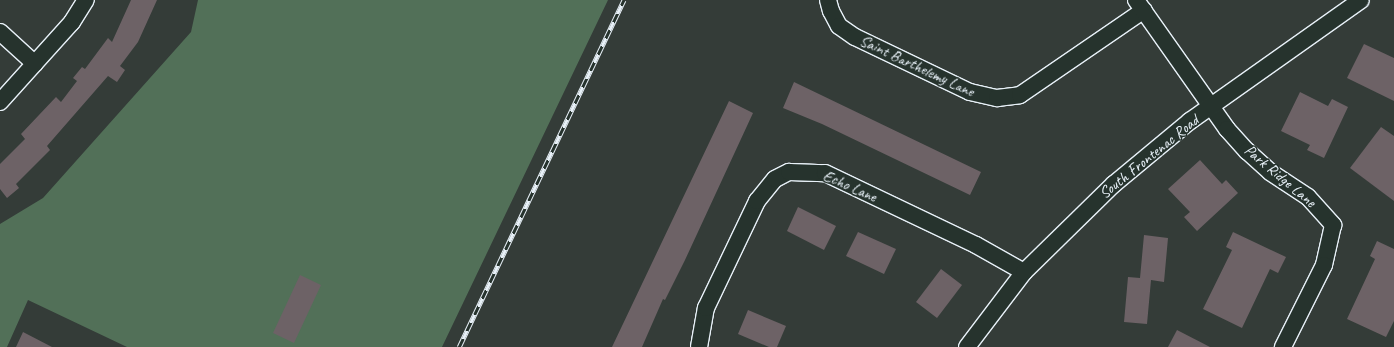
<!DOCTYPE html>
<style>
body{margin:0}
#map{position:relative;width:1394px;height:347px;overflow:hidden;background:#343c38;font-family:Caveat,sans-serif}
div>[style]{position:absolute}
.green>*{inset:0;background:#527058}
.building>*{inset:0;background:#6d6266}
.roads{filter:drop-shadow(1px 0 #e8f1f8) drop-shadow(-1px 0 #e8f1f8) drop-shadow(0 1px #e8f1f8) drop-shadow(0 -1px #e8f1f8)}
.minor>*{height:16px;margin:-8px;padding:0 8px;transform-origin:8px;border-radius:8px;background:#26332d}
.rail>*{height:4.5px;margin-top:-2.25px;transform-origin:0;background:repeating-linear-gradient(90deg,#26332d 0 9px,#e8f1f8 0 18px);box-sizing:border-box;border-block:1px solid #e8f1f8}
span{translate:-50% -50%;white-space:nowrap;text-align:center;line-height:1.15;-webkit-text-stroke:3px #26332d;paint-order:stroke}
.street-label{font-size:16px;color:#e8f1f8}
</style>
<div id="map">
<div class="green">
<i style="clip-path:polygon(198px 0,608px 0,442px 347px,127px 347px,28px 300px,7px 347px,0 347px,0 224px,43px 198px,191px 32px)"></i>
</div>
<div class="building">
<i style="clip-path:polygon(131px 0,157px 0,138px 42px,120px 66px,125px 70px,117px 82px,108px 76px,47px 146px,50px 150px,16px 184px,19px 188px,7px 198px,0 189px,0 164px,25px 139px,21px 134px,56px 97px,61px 102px,77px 81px,73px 78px,82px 67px,85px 69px,108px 38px,112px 42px)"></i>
<i style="clip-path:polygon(1364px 44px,1394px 58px,1394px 101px,1347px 78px)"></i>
<i style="clip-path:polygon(794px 82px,981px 172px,970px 195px,822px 124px,783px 108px)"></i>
<i style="clip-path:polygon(1300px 92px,1328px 106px,1332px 99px,1348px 107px,1324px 158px,1307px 150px,1310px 145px,1281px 131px)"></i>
<i style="clip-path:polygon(729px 101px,753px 113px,685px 260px,665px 300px,663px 299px,642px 347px,612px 347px)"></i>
<i style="clip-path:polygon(1381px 127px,1394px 136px,1394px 201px,1350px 168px)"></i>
<i style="clip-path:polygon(1200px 160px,1222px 184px,1226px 180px,1238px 193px,1197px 231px,1184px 217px,1190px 212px,1168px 189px)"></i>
<i style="clip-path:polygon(798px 207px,836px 226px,824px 250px,787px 231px)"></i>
<i style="clip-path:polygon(858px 232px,896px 249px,884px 274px,846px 256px)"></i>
<i style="clip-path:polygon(1233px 232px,1286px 257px,1278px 273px,1270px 269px,1242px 328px,1203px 309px,1232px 250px,1226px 247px)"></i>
<i style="clip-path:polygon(1144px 235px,1168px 238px,1164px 282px,1151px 280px,1147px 324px,1124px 322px,1128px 277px,1140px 278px)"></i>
<i style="clip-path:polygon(1377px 241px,1394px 249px,1394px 321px,1386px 337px,1347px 319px,1375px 259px,1370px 256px)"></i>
<i style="clip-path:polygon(941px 269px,962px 285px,937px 318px,916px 302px)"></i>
<i style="clip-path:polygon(300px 275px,321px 285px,294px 343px,273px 333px)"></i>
<i style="clip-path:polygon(748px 310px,786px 326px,777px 347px,769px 347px,738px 334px)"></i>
<i style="clip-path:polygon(1177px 330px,1210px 347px,1168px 347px)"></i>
<i style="clip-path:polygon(23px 332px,52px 347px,16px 347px)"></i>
</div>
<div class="roads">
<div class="minor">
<i style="left:828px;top:0;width:11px;rotate:75deg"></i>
<i style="left:831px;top:11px;width:17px;rotate:62deg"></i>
<i style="left:839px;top:26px;width:19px;rotate:35deg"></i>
<i style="left:855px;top:37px;width:127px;rotate:25.6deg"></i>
<i style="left:970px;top:92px;width:28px;rotate:13deg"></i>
<i style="left:997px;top:98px;width:23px;rotate:-7deg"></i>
<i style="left:1020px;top:95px;width:150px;rotate:-34.4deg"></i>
<i style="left:1136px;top:0;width:158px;rotate:54.8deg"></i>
<i style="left:1227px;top:129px;width:30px;rotate:48deg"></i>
<i style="left:1247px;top:151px;width:31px;rotate:42deg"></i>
<i style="left:1270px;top:172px;width:45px;rotate:33.3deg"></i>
<i style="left:1308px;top:197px;width:38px;rotate:48deg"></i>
<i style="left:1333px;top:225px;width:41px;rotate:102.7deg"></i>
<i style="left:1324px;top:265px;width:92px;rotate:116.6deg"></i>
<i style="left:0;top:32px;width:47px;rotate:42.4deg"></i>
<i style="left:0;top:102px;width:108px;rotate:-48deg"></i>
<i style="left:72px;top:22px;width:26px;rotate:-58deg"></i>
<i style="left:699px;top:347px;width:40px;rotate:-80deg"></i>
<i style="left:706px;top:308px;width:119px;rotate:-64.5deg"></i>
<i style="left:757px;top:201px;width:28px;rotate:-51deg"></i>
<i style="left:775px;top:179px;width:16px;rotate:-27deg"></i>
<i style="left:789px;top:172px;width:36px;rotate:2deg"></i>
<i style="left:825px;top:173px;width:167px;rotate:25.5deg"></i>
<i style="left:976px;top:245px;width:55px;rotate:29.4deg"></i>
<i style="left:967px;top:347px;width:94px;rotate:-52.8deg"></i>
<i style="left:1024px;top:272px;width:126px;rotate:-44.4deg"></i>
<i style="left:1114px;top:184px;width:99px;rotate:-39.7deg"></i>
<i style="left:1190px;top:121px;width:209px;rotate:-35.3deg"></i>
</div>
</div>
<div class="rail">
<i style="left:459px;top:347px;width:384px;rotate:-64.6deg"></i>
</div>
<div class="street-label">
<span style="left:917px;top:66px;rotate:25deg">Saint Barthelemy Lane</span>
<span style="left:1149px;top:157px;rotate:-39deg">South Frontenac Road</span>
<span style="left:1280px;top:176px;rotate:40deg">Park Ridge Lane</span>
<span style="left:850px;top:186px;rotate:24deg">Echo Lane</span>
</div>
</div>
